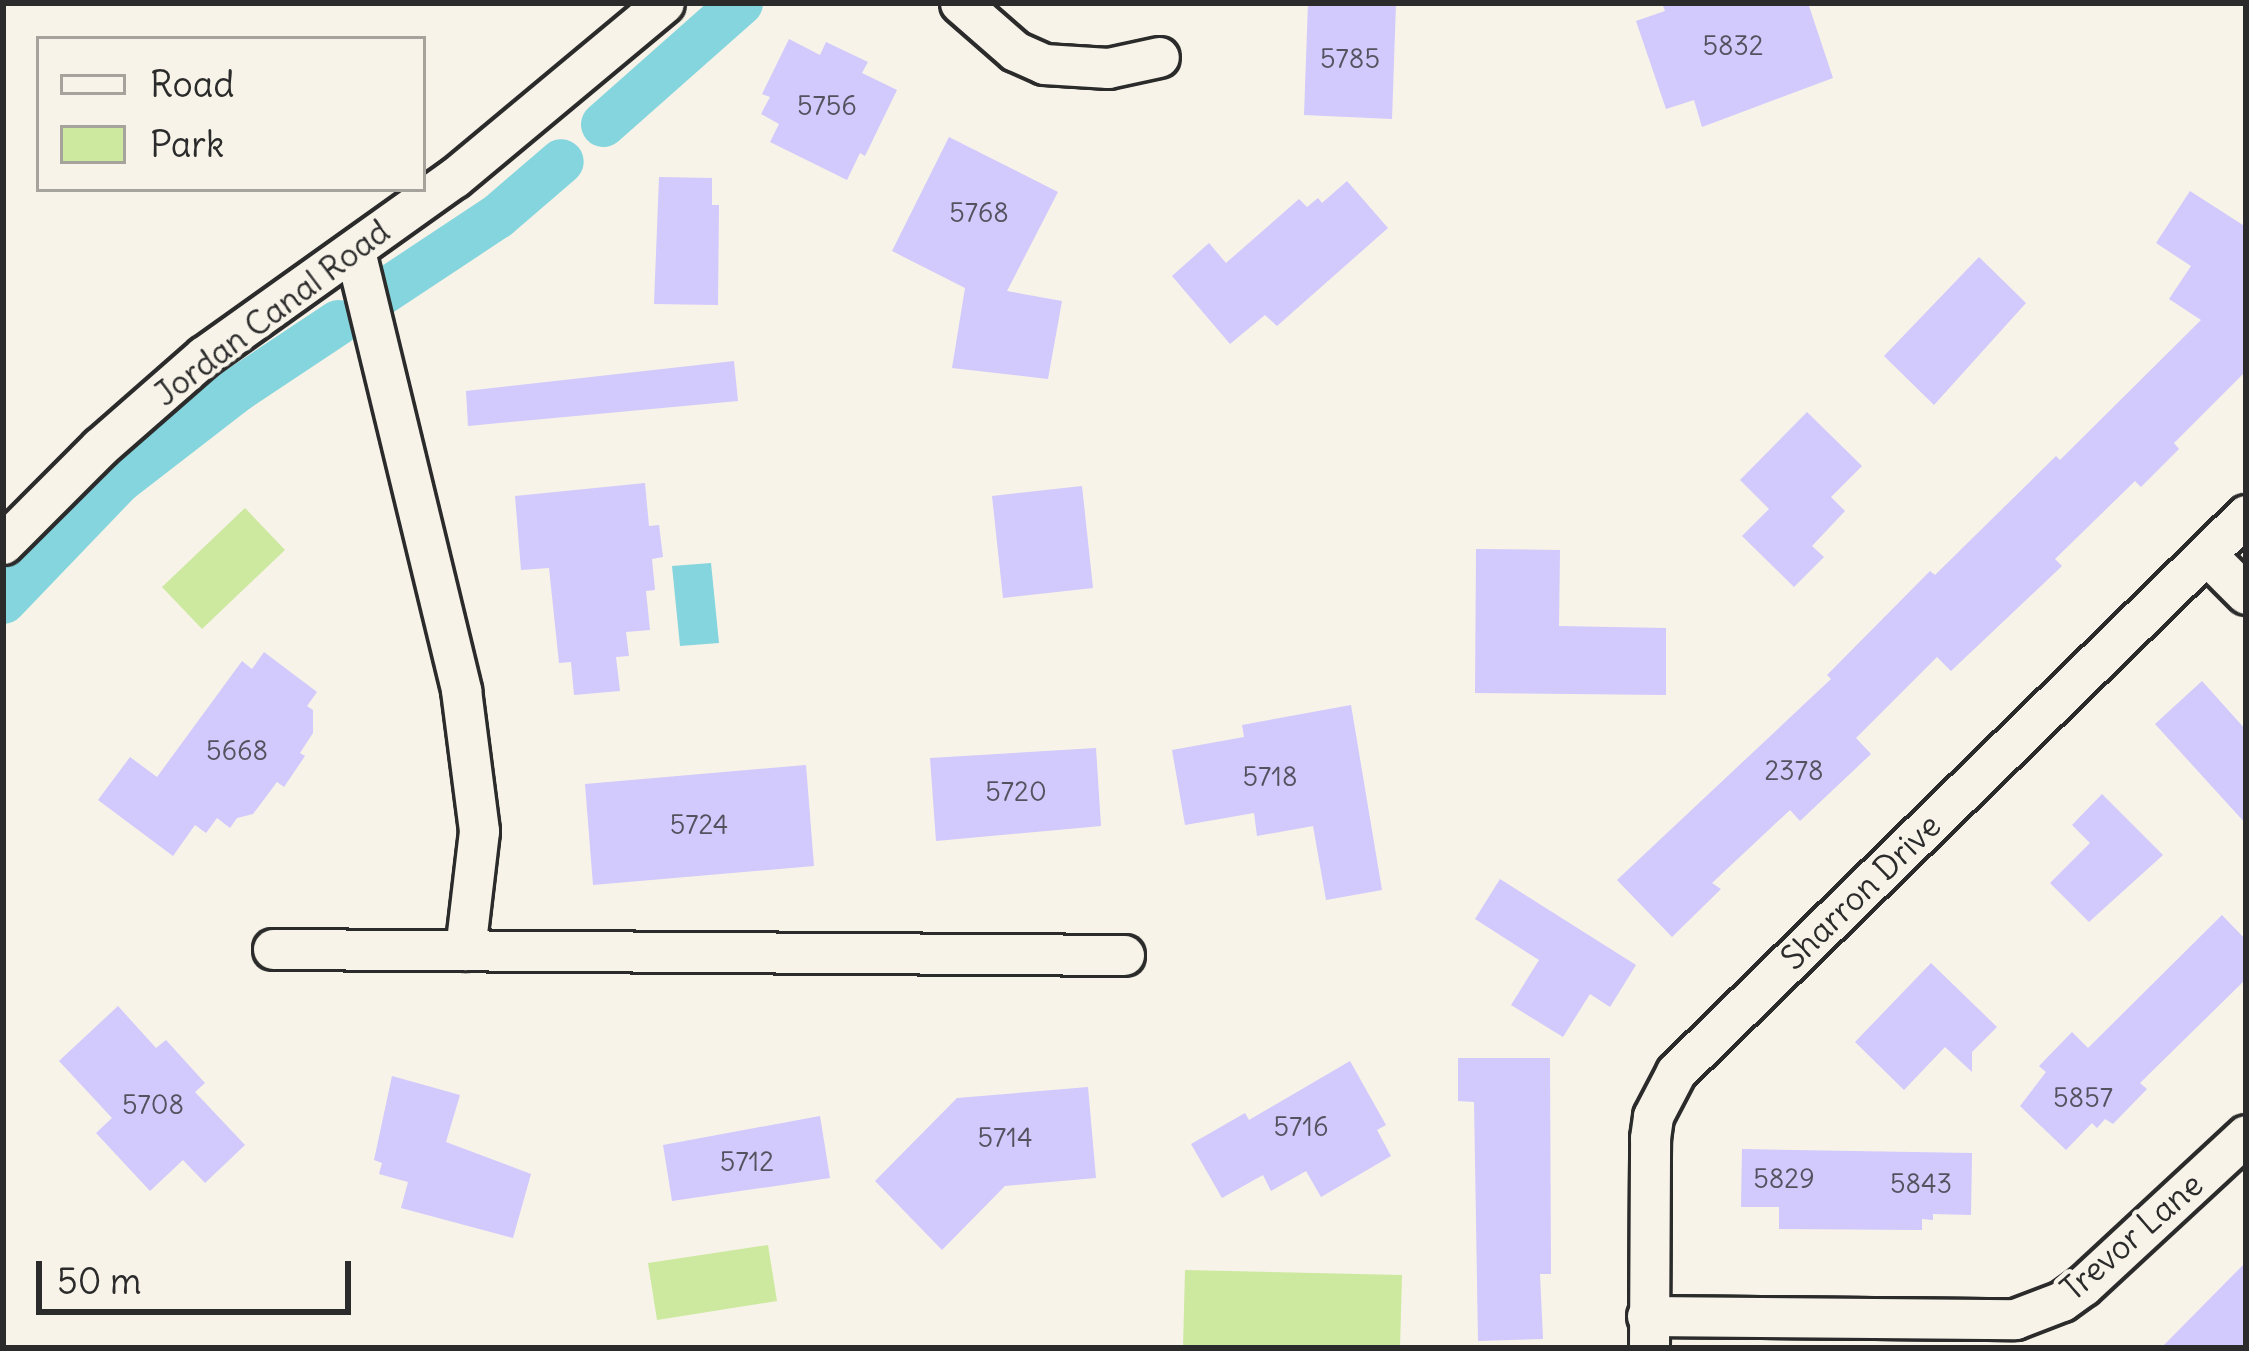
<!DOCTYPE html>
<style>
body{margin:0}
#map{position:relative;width:2249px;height:1351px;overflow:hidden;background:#f7f3e8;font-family:Delius,sans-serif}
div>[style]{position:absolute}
.green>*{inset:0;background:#cde99f}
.water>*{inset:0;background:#84d5dd}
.canal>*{height:45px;margin:-22.5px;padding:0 22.5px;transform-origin:22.5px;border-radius:22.5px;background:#84d5dd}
.building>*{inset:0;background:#d2c9fc}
.roads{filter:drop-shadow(3px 0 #2b2b2b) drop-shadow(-3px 0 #2b2b2b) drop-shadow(0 3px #2b2b2b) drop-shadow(0 -3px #2b2b2b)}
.minor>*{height:39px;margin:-19.5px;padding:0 19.5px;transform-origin:19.5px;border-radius:19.5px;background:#f7f3e8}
span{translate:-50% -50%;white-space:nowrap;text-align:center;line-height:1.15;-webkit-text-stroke:9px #f7f3e8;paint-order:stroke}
.number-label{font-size:27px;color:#55525f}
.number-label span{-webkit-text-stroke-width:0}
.street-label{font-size:33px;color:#2b2b2b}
.frame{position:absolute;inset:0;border:6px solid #2b2b2b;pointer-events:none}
.legend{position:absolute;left:36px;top:36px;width:390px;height:156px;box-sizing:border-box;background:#f7f3e8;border:3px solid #a5a39c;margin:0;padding:15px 21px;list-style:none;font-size:36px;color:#2b2b2b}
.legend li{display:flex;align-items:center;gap:24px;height:60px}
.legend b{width:60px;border:3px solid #a5a39c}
.scale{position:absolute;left:36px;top:1261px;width:315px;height:54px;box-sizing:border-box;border:6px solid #2b2b2b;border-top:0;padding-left:15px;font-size:36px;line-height:42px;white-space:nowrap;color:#2b2b2b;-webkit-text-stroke:9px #f7f3e8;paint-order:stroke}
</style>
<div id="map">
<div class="green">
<i style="clip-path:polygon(245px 508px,285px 550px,202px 629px,162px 587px)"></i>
<i style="clip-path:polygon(768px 1245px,777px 1301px,657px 1320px,648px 1263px)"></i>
<i style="clip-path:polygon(1185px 1270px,1402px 1275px,1400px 1348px,1183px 1348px)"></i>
</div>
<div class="water">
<i style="clip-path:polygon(711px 563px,719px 643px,680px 646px,672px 566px)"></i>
</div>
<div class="canal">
<i style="left:603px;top:124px;width:183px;rotate:-41.5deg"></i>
<i style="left:382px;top:292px;width:138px;rotate:-33.5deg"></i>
<i style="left:497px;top:216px;width:84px;rotate:-40.7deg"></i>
<i style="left:3px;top:601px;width:166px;rotate:-46.2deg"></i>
<i style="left:118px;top:481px;width:150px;rotate:-37.7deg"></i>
<i style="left:237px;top:389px;width:121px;rotate:-33.6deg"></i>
</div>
<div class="building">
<i style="clip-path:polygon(1308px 3px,1396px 3px,1392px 119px,1304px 115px)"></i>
<i style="clip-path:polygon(1662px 3px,1808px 3px,1833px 78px,1702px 127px,1694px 100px,1666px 109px,1636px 21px,1665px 11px)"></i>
<i style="clip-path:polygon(789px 39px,820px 55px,826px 42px,868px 62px,862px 73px,897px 90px,865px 156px,860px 153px,847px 180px,770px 142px,779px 124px,761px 114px,770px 97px,762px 94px)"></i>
<i style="clip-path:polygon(949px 137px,1058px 192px,1007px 291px,1062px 301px,1048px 379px,952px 368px,965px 288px,892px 251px)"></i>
<i style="clip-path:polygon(659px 177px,712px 178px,712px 205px,719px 205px,718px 305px,654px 304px)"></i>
<i style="clip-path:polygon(1347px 181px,1388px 228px,1277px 326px,1265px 315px,1230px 344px,1172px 276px,1209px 243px,1226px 263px,1299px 199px,1307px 207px,1318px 198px,1322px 203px)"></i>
<i style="clip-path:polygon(2190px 191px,2246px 227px,2246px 371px,2174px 443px,2179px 449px,2141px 487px,2135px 481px,2055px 559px,2062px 566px,1951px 671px,1937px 657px,1856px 738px,1871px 754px,1800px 821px,1790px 810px,1712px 883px,1721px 889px,1672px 937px,1617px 880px,1831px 679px,1827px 675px,1930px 571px,1935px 575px,2056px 456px,2060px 460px,2201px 320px,2169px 299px,2191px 266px,2156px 243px)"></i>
<i style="clip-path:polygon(1979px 257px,2026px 303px,1934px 405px,1884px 356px)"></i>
<i style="clip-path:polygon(734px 361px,738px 401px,468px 426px,466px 391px)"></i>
<i style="clip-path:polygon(1807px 412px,1862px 466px,1831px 497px,1845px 511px,1812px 546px,1824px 557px,1794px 587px,1742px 536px,1769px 509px,1740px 480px)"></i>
<i style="clip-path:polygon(645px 483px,649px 526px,659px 525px,663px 557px,652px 559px,655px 590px,646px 591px,650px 630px,626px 632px,629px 656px,616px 657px,620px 691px,574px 695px,571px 662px,559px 663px,549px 568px,521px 570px,515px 496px)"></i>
<i style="clip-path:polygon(1082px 486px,1093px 588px,1003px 598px,992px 496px)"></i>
<i style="clip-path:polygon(1476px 549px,1560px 550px,1559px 626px,1666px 628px,1666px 695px,1475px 693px)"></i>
<i style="clip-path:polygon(264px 652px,317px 692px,307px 706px,313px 710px,313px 733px,300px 753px,305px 756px,284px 787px,277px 782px,253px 814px,237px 818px,230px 828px,217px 818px,206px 833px,195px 825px,173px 856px,98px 800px,130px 757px,157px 777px,242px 661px,252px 669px)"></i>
<i style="clip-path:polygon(2202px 681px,2246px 730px,2246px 824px,2155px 724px)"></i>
<i style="clip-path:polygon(1351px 705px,1382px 890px,1326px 900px,1313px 826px,1257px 836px,1254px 813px,1185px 825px,1172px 750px,1244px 737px,1242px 725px)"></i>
<i style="clip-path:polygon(1096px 748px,1101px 826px,936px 841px,930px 758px)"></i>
<i style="clip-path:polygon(806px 765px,814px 866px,593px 885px,585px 784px)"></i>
<i style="clip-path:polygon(2102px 794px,2163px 855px,2089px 922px,2050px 883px,2090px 843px,2072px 825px)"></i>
<i style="clip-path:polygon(1500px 879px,1636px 965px,1610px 1007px,1590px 994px,1563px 1037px,1511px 1005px,1539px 960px,1475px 919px)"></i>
<i style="clip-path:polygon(2222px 915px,2246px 940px,2246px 979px,2140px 1083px,2147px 1089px,2113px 1124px,2105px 1119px,2097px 1128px,2092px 1123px,2066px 1150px,2020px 1106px,2046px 1072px,2039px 1066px,2072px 1032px,2088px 1048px)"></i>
<i style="clip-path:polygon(1931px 963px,1997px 1027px,1972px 1052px,1972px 1072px,1945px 1047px,1904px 1090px,1855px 1042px)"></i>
<i style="clip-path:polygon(118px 1006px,156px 1048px,166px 1040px,205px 1083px,195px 1092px,245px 1145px,205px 1183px,183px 1160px,150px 1191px,96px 1133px,112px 1118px,59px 1061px)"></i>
<i style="clip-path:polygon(1458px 1058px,1550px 1058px,1551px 1274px,1540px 1274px,1543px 1339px,1478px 1341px,1474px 1102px,1458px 1101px)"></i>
<i style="clip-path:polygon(1350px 1061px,1386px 1125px,1377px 1130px,1391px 1156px,1321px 1197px,1306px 1171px,1271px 1191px,1263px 1175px,1222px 1198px,1191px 1144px,1245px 1113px,1249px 1120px)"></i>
<i style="clip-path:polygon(392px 1076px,460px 1095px,446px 1142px,531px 1174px,513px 1238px,401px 1208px,408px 1182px,379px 1174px,382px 1163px,374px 1160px)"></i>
<i style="clip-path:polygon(1088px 1087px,1096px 1178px,1005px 1186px,942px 1250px,875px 1181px,957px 1098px)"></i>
<i style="clip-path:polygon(820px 1116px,830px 1178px,672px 1201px,663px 1145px)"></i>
<i style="clip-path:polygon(1742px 1149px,1972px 1153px,1971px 1215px,1933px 1214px,1933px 1220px,1922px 1219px,1922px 1230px,1779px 1229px,1779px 1207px,1741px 1207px)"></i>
<i style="clip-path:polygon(2246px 1262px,2246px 1348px,2161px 1348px)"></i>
</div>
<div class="roads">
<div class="minor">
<i style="left:960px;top:3px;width:73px;rotate:41.1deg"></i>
<i style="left:1015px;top:51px;width:32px;rotate:24deg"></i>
<i style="left:1044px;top:64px;width:64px;rotate:3.6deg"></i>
<i style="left:1108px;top:68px;width:52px;rotate:-12.2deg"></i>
<i style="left:355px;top:251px;width:452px;rotate:76.4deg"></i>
<i style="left:461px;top:690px;width:142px;rotate:82.7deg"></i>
<i style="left:479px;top:831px;width:120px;rotate:96.7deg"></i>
<i style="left:3px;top:544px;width:137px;rotate:-45deg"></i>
<i style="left:100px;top:447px;width:138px;rotate:-41.2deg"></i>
<i style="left:204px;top:356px;width:307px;rotate:-35.5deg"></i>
<i style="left:454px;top:178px;width:273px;rotate:-39.8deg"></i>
<i style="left:2207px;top:555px;width:55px;rotate:45deg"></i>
<i style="left:273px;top:949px;width:851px;rotate:0.4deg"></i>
<i style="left:1647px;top:1316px;width:368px;rotate:0.5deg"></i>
<i style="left:2015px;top:1319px;width:50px;rotate:-21deg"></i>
<i style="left:2062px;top:1301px;width:26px;rotate:-36deg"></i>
<i style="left:2083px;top:1286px;width:222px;rotate:-42.8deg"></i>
<i style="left:1649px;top:1348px;width:210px;rotate:-89.7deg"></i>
<i style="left:1650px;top:1138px;width:22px;rotate:-82deg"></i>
<i style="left:1653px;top:1116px;width:50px;rotate:-62.4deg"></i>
<i style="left:1676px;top:1072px;width:797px;rotate:-44.34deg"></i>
</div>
</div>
<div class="number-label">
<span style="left:1733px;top:46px">5832</span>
<span style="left:1350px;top:59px">5785</span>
<span style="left:827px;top:106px">5756</span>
<span style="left:979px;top:213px">5768</span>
<span style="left:237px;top:751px">5668</span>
<span style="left:1794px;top:771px">2378</span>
<span style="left:1270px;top:777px">5718</span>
<span style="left:1016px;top:792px">5720</span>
<span style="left:699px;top:825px">5724</span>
<span style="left:2083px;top:1098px">5857</span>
<span style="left:153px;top:1105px">5708</span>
<span style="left:1301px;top:1127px">5716</span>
<span style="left:1005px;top:1138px">5714</span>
<span style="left:747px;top:1162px">5712</span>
<span style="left:1784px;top:1179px">5829</span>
<span style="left:1921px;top:1184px">5843</span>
</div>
<div class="street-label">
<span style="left:272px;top:313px;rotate:-37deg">Jordan Canal Road</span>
<span style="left:1861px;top:892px;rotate:-44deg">Sharron Drive</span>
<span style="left:2132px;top:1237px;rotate:-41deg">Trevor Lane</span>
</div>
<div class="frame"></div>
<ul class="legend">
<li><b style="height:15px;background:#f7f3e8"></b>Road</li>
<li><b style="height:33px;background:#cde99f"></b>Park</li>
</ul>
<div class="scale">50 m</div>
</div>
